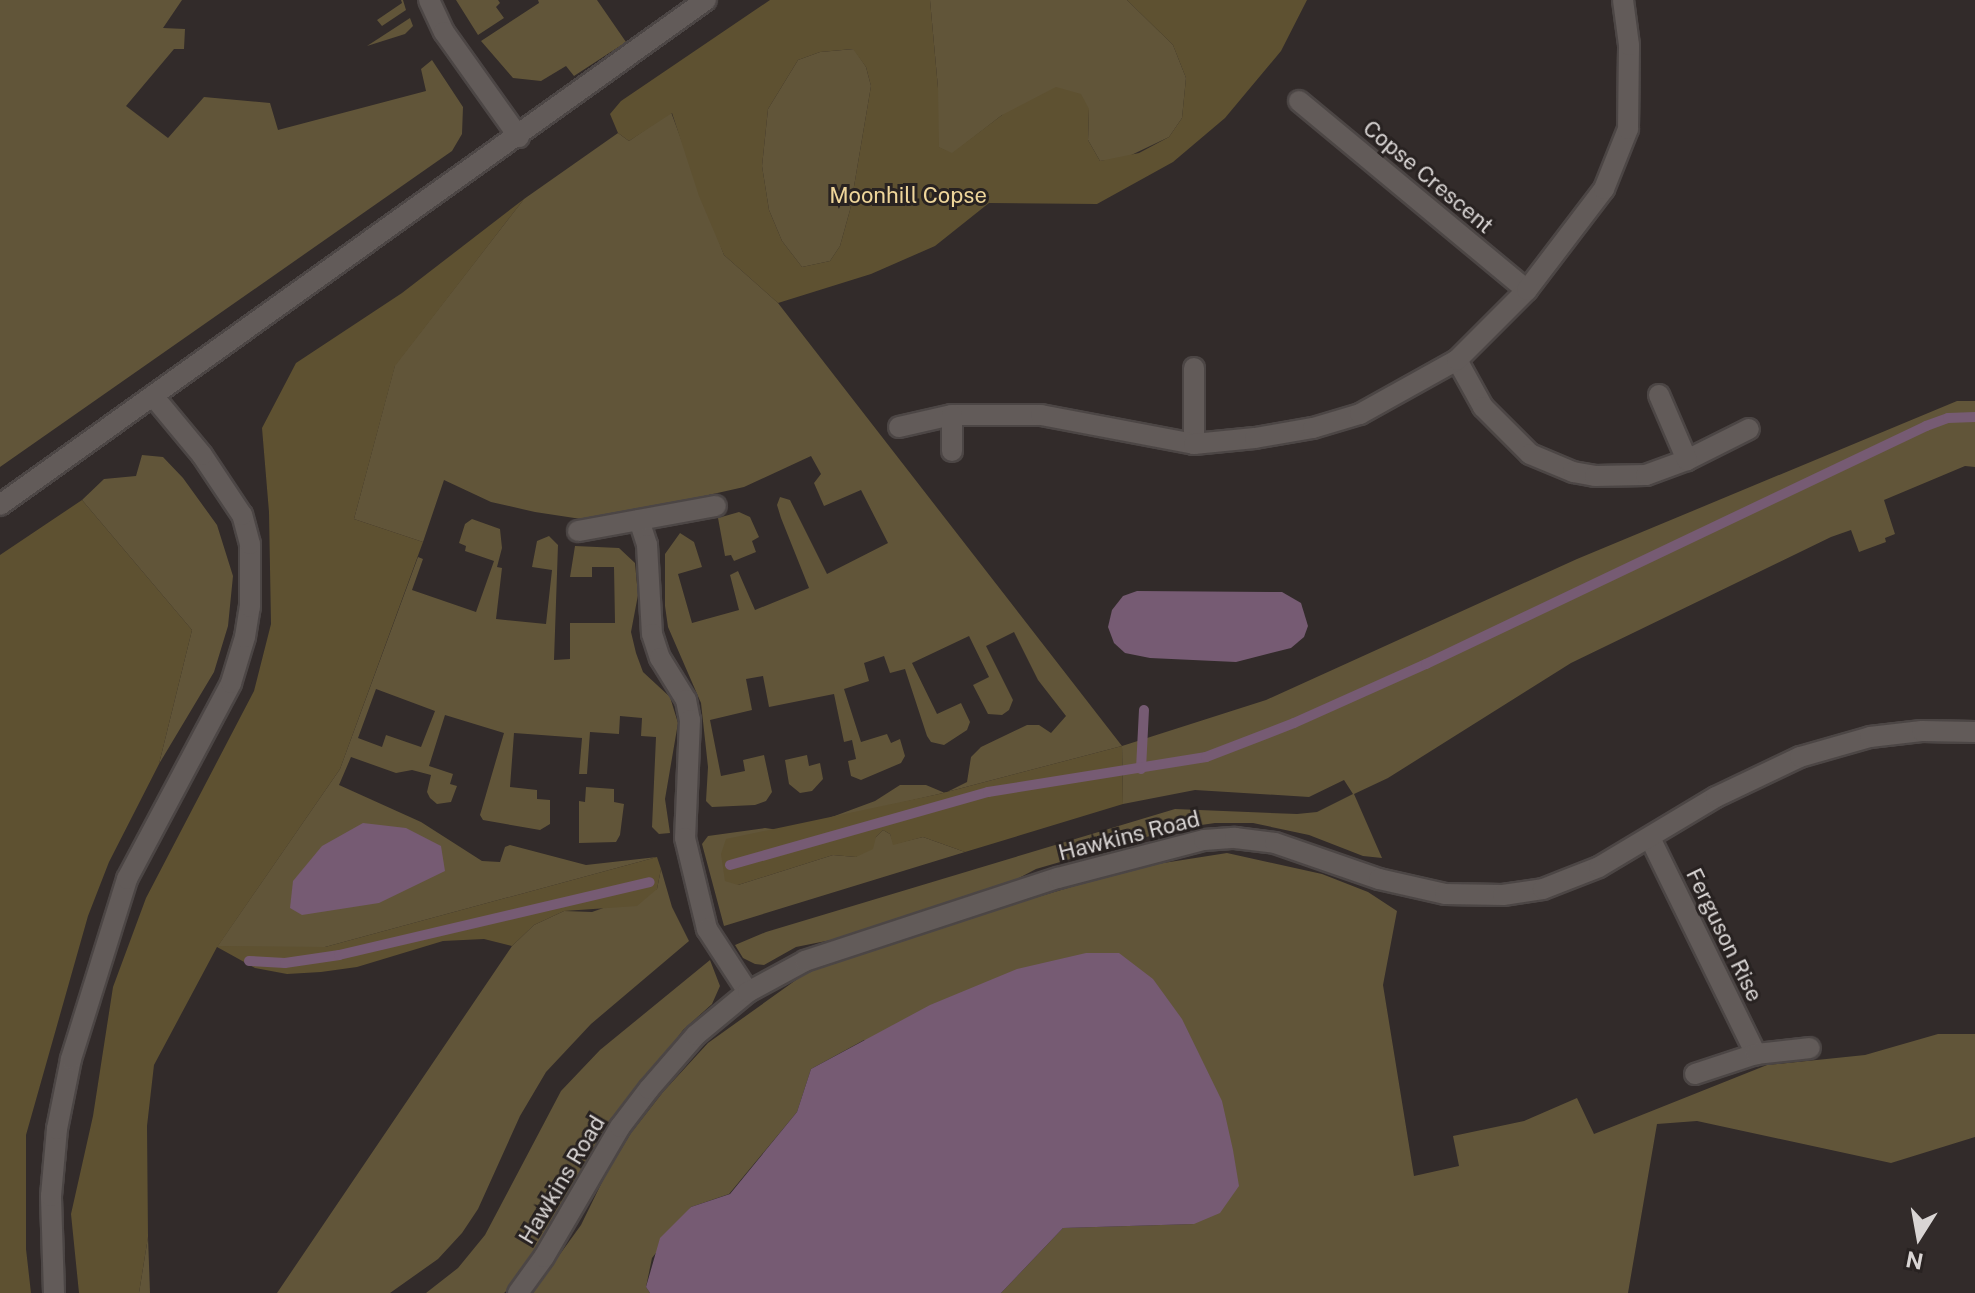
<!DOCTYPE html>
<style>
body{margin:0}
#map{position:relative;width:1975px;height:1293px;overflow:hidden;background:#322b2a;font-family:"Public Sans",sans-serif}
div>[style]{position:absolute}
.green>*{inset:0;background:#615539}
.forest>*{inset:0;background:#5e5131}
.water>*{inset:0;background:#765b73}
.stream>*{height:10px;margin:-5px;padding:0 5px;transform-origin:5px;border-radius:5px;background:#765b73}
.roads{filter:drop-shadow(2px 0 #4c4645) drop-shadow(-2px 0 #4c4645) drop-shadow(0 2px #4c4645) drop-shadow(0 -2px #4c4645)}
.minor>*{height:20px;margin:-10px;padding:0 10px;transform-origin:10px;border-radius:10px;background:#625b59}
.secondary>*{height:20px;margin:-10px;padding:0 10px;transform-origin:10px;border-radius:10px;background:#625b59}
span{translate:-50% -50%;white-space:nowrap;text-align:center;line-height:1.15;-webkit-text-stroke:6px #282221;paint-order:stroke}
.street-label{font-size:22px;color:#d9d5d4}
.park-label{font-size:22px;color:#eed59a}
.north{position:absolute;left:1879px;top:1197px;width:80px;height:80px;-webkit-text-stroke:6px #282221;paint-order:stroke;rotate:191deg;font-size:22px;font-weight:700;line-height:32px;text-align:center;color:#d9d5d4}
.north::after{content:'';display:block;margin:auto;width:28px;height:36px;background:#d9d5d4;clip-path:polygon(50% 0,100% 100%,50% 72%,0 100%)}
</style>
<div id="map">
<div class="green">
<i style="clip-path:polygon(0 0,182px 0,163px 28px,185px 29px,184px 49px,174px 49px,126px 106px,168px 138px,204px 97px,270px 103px,278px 130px,426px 91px,421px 69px,432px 60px,463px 107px,462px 134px,452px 151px,0 467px)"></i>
<i style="clip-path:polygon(401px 0,403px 0,406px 10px,382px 26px,377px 20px,402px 3px)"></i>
<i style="clip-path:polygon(456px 0,498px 0,500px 3px,496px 7px,504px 18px,478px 35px)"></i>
<i style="clip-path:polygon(538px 0,597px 0,626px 42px,574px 76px,566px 66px,541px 81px,513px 78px,481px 41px,539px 3px)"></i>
<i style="clip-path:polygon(930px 0,1127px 0,1173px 45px,1186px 78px,1182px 118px,1169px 137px,1125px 158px,1100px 161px,1088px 140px,1089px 109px,1002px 115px,952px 154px,938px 147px,938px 88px)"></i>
<i style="clip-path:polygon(410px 18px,413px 26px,405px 34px,367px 46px)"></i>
<i style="clip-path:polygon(854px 49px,866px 67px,871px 86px,850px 210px,840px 246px,830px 261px,802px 267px,782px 241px,769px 210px,762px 166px,768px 109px,798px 60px,820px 52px)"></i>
<i style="clip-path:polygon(671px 112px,724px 255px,778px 303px,1122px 746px,1266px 700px,1577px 559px,1957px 401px,1975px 401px,1975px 467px,1965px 466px,1884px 500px,1895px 534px,1885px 538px,1886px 542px,1859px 552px,1851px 530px,1831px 537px,1571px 663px,1388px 778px,1354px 794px,1382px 858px,1363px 856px,1309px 835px,1253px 823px,1215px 823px,1174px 829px,1036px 869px,994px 891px,846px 937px,796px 947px,764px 965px,755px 964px,743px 958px,735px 945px,766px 932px,1175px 809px,1297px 814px,1317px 812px,1353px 794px,1344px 780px,1309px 797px,1195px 790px,1123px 804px,1122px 746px,939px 794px,821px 821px,875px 801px,900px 785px,926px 785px,945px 793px,967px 782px,971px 757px,981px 747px,1027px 725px,1039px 725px,1051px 733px,1066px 716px,1038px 680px,1014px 632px,986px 646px,1013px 700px,1009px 710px,1002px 715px,988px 714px,973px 685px,989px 677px,969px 636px,912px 663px,937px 714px,961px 703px,970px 722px,967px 730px,944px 745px,931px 742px,927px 736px,905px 669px,890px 673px,884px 656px,864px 663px,869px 681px,844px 689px,861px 742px,887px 734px,891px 743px,900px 739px,905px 756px,901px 763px,861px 780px,851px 776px,848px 761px,856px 759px,852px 740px,844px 742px,834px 694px,769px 707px,763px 676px,746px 679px,752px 710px,710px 720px,721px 776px,745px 771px,743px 760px,764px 755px,772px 792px,766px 801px,755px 805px,712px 807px,706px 801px,708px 767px,701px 703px,668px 627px,665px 606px,665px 554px,680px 533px,694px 542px,702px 567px,678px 574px,692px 623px,739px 610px,730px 575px,738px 571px,755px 610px,809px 588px,781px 518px,777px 505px,780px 497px,790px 500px,827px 574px,888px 543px,861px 490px,824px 506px,814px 483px,821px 474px,811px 456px,744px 487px,620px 515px,581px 519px,535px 512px,491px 502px,444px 480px,423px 542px,354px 519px,395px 365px,524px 199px,618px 133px,629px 141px)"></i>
<i style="clip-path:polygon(142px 455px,163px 457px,183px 478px,217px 525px,233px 576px,228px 626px,214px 672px,159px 764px,192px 630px,82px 500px,104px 479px,136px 476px)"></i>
<i style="clip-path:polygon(739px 512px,750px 517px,759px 537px,752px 541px,756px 552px,734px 561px,731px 555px,725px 556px,718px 518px)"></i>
<i style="clip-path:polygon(evenodd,472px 519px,500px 529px,502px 548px,497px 567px,502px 568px,496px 619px,546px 624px,552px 570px,532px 567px,537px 541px,549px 536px,558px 545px,554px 660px,570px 659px,570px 623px,615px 623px,614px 567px,592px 567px,592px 577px,570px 577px,575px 546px,619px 548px,635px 563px,638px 595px,631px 632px,636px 653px,643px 672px,670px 697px,678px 723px,665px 799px,670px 833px,659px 834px,652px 827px,656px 737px,641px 736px,642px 718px,620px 716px,619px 734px,590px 732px,587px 774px,579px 774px,582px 738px,514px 733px,510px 787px,537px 790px,537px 799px,550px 800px,550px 824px,540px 830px,483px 820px,480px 815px,504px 733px,445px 715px,429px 766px,453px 774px,450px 784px,457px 786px,451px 802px,437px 804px,430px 798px,427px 792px,431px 775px,412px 770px,396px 773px,351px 757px,339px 785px,421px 822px,482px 861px,500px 862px,505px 847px,510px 845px,586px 865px,657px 857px,325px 947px,217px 947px,340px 769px,418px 557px,423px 559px,412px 590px,476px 612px,494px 561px,465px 551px,466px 546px,459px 543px,465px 524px,472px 519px,376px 689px,435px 711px,421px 747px,386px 735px,382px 747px,358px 738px,376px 689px)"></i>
<i style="clip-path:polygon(807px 755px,809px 766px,820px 763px,823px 779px,812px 791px,800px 793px,789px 784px,785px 760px)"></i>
<i style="clip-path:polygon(586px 787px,614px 789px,614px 802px,624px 804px,620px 835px,616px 842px,579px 843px,579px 801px,585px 802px)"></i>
<i style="clip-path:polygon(765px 828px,779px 830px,726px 840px,738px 885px,833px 855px,856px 857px,883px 830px,890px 834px,894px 844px,923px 837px,965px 852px,724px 926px,702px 844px,708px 836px)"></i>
<i style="clip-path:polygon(1227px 853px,1322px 874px,1368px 892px,1397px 911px,1383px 985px,1414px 1176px,1459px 1166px,1453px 1136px,1524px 1121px,1577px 1098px,1594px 1134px,1767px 1065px,1865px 1055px,1938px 1034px,1975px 1034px,1975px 1137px,1891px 1163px,1697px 1121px,1657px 1124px,1628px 1293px,1001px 1293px,1063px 1228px,1194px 1224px,864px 1040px,811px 1069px,797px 1112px,729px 1194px,691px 1207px,652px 1258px,646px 1287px,650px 1293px,532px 1293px,581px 1225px,605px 1176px,631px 1133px,663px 1092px,708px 1043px,810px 970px,860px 950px,1138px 867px)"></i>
<i style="clip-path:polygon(661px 869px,672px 907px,689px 941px,591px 1024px,546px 1072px,520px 1116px,478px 1209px,462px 1233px,438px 1259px,390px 1293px,277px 1293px,512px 946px,534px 925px,564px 911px,592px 912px,657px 889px)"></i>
<i style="clip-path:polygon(710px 960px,720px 986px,712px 1004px,683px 1030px,613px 1125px,534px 1254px,511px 1287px,504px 1293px,426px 1293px,458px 1268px,485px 1235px,561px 1091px,600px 1050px)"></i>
<i style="clip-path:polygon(148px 1237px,150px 1293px,139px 1293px)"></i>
</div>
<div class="forest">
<i style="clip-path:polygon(evenodd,770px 0,930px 0,938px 88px,939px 147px,952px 153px,1002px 115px,1056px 87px,1081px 94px,1089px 109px,1088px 140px,1100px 161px,1139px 153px,1169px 137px,1182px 118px,1186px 78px,1173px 45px,1127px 0,1307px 0,1281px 51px,1225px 118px,1173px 162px,1097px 204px,989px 203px,935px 246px,871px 274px,778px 303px,724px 255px,699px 196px,672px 113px,629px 141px,618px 133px,610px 114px,621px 101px,770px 0,853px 49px,866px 67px,871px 86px,850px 210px,840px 246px,830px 261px,802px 267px,782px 241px,769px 210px,762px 166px,768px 109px,798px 60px,820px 52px,853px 49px)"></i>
<i style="clip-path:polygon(524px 199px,395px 366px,354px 519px,423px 542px,340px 769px,218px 946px,325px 947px,657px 857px,661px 869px,657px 889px,637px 906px,564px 911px,534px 925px,512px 946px,484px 939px,443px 941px,357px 967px,321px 972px,287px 974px,255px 968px,217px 947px,154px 1065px,147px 1126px,148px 1237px,139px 1293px,79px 1293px,71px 1214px,93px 1116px,113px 987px,146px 898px,254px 691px,271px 624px,269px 512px,262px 428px,296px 363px,402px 293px)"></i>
<i style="clip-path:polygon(82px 500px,192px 630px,159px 764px,109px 862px,88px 916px,26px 1135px,26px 1249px,31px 1293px,0 1293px,0 555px)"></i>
<i style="clip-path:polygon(1122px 746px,1123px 804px,965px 852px,923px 837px,893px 845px,890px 834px,883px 830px,876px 837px,873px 849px,856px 857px,833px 855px,738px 885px,725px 881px,721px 854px,726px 839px,939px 794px)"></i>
</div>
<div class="water">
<i style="clip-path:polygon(1137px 591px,1282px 592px,1301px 603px,1308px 626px,1304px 637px,1291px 648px,1236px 662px,1150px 658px,1125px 653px,1114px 643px,1108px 627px,1112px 610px,1123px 596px)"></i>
<i style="clip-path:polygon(363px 823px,406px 828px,441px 846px,445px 871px,379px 903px,302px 915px,290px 908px,293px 881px,322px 846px)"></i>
<i style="clip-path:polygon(1086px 953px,1119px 953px,1153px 979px,1182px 1019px,1222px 1101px,1233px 1150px,1239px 1186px,1220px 1213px,1194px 1224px,1063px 1228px,1001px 1293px,650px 1293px,646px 1287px,660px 1238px,691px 1207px,730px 1194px,797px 1112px,811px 1069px,930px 1005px,1017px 969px)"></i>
</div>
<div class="stream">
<i style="left:1141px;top:769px;width:59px;rotate:-87.1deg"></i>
<i style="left:730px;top:865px;width:268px;rotate:-15.8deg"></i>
<i style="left:988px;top:792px;width:221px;rotate:-9.1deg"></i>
<i style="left:1206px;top:757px;width:94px;rotate:-21.1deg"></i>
<i style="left:1294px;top:723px;width:145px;rotate:-24.1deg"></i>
<i style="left:1426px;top:664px;width:554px;rotate:-25.45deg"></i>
<i style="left:1926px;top:426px;width:23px;rotate:-20deg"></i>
<i style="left:1948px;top:418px;width:27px;rotate:-2deg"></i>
<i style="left:249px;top:961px;width:36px;rotate:3deg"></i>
<i style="left:285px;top:963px;width:55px;rotate:-8.4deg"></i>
<i style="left:339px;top:955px;width:319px;rotate:-13.2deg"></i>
</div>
<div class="roads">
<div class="minor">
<i style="left:429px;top:0;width:35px;rotate:65deg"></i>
<i style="left:444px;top:32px;width:129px;rotate:54.5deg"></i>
<i style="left:1299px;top:101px;width:296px;rotate:39.7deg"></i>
<i style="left:1457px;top:360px;width:54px;rotate:61deg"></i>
<i style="left:1483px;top:407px;width:66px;rotate:45deg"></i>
<i style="left:1530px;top:454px;width:47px;rotate:22.7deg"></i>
<i style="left:1573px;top:472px;width:22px;rotate:10deg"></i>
<i style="left:1595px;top:476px;width:51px;rotate:-1.1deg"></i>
<i style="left:1646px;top:475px;width:44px;rotate:-20.1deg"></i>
<i style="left:1687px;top:460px;width:69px;rotate:-26.6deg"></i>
<i style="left:1194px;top:368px;width:76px;rotate:90deg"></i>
<i style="left:1659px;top:395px;width:71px;rotate:66.7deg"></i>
<i style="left:899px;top:427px;width:54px;rotate:-12.8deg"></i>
<i style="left:952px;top:415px;width:89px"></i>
<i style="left:1041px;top:415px;width:156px;rotate:10.7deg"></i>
<i style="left:1194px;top:444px;width:61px;rotate:-5.6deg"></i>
<i style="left:1255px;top:438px;width:59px;rotate:-9.8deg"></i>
<i style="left:1313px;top:428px;width:49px;rotate:-16.6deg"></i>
<i style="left:1360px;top:414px;width:111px;rotate:-29.1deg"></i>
<i style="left:1457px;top:360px;width:99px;rotate:-45deg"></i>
<i style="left:1527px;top:290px;width:127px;rotate:-52.7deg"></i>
<i style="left:1604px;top:189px;width:65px;rotate:-68.2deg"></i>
<i style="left:1628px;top:129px;width:84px;rotate:-89.3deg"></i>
<i style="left:1629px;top:45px;width:45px;rotate:-97.6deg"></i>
<i style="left:952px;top:451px;width:36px;rotate:-90deg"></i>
<i style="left:639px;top:520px;width:26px;rotate:72deg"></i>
<i style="left:647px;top:545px;width:89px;rotate:86.8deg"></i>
<i style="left:652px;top:634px;width:25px;rotate:72deg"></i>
<i style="left:660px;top:658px;width:49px;rotate:58.2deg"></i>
<i style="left:686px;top:700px;width:20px;rotate:79deg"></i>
<i style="left:690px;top:720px;width:118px;rotate:92.4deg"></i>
<i style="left:685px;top:838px;width:94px;rotate:76.4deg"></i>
<i style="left:707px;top:929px;width:75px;rotate:56.9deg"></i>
<i style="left:578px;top:531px;width:140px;rotate:-10.3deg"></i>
<i style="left:1650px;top:838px;width:241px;rotate:63.9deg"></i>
<i style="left:1695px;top:1074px;width:64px;rotate:-18.2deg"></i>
<i style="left:1756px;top:1054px;width:54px;rotate:-6.3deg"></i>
<i style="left:54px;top:1293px;width:97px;rotate:-91.8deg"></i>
<i style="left:51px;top:1196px;width:67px;rotate:-84.9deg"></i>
<i style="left:57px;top:1129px;width:71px;rotate:-78.7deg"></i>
<i style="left:71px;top:1059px;width:189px;rotate:-72.7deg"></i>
<i style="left:127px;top:879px;width:222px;rotate:-62deg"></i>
<i style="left:231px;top:683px;width:48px;rotate:-73.1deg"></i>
<i style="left:245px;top:637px;width:30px;rotate:-81deg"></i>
<i style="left:250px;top:607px;width:63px;rotate:-90deg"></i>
<i style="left:250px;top:544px;width:30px;rotate:-105deg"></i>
<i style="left:242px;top:515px;width:72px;rotate:-123.7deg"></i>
<i style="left:202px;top:455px;width:77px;rotate:-129.7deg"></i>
<i style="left:518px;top:1293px;width:44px;rotate:-54.2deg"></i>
<i style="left:544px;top:1257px;width:151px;rotate:-59.7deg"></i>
<i style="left:620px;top:1127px;width:48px;rotate:-52.7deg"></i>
<i style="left:649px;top:1089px;width:72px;rotate:-49deg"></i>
<i style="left:696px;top:1035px;width:67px;rotate:-39.6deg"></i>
<i style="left:748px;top:992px;width:65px;rotate:-28.5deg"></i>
<i style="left:805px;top:961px;width:266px;rotate:-18.2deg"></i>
<i style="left:1058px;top:878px;width:151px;rotate:-14.6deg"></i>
<i style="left:1204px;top:840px;width:31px;rotate:-4deg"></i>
<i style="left:1235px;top:838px;width:40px;rotate:7.1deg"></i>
<i style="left:1275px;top:843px;width:110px;rotate:19.1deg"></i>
<i style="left:1379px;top:879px;width:68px;rotate:12.8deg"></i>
<i style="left:1445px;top:894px;width:58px;rotate:1deg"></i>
<i style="left:1503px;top:895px;width:40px;rotate:-8.5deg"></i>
<i style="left:1543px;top:889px;width:60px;rotate:-21.4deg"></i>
<i style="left:1599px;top:867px;width:136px;rotate:-30.9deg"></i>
<i style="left:1716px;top:797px;width:93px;rotate:-25.5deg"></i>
<i style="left:1800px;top:757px;width:73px;rotate:-15.9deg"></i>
<i style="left:1870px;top:737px;width:52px;rotate:-6.6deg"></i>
<i style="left:1922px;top:731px;width:53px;rotate:1.1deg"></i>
</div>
<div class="secondary">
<i style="left:0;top:505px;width:868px;rotate:-35.58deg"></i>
</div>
</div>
<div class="street-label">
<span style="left:1428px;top:177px;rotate:40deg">Copse Crescent</span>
<span style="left:1129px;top:836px;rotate:-14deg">Hawkins Road</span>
<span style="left:1724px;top:935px;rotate:64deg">Ferguson Rise</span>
<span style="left:562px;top:1180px;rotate:-59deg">Hawkins Road</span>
</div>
<div class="park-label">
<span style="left:908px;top:196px">Moonhill Copse</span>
</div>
<div class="north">N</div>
</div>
